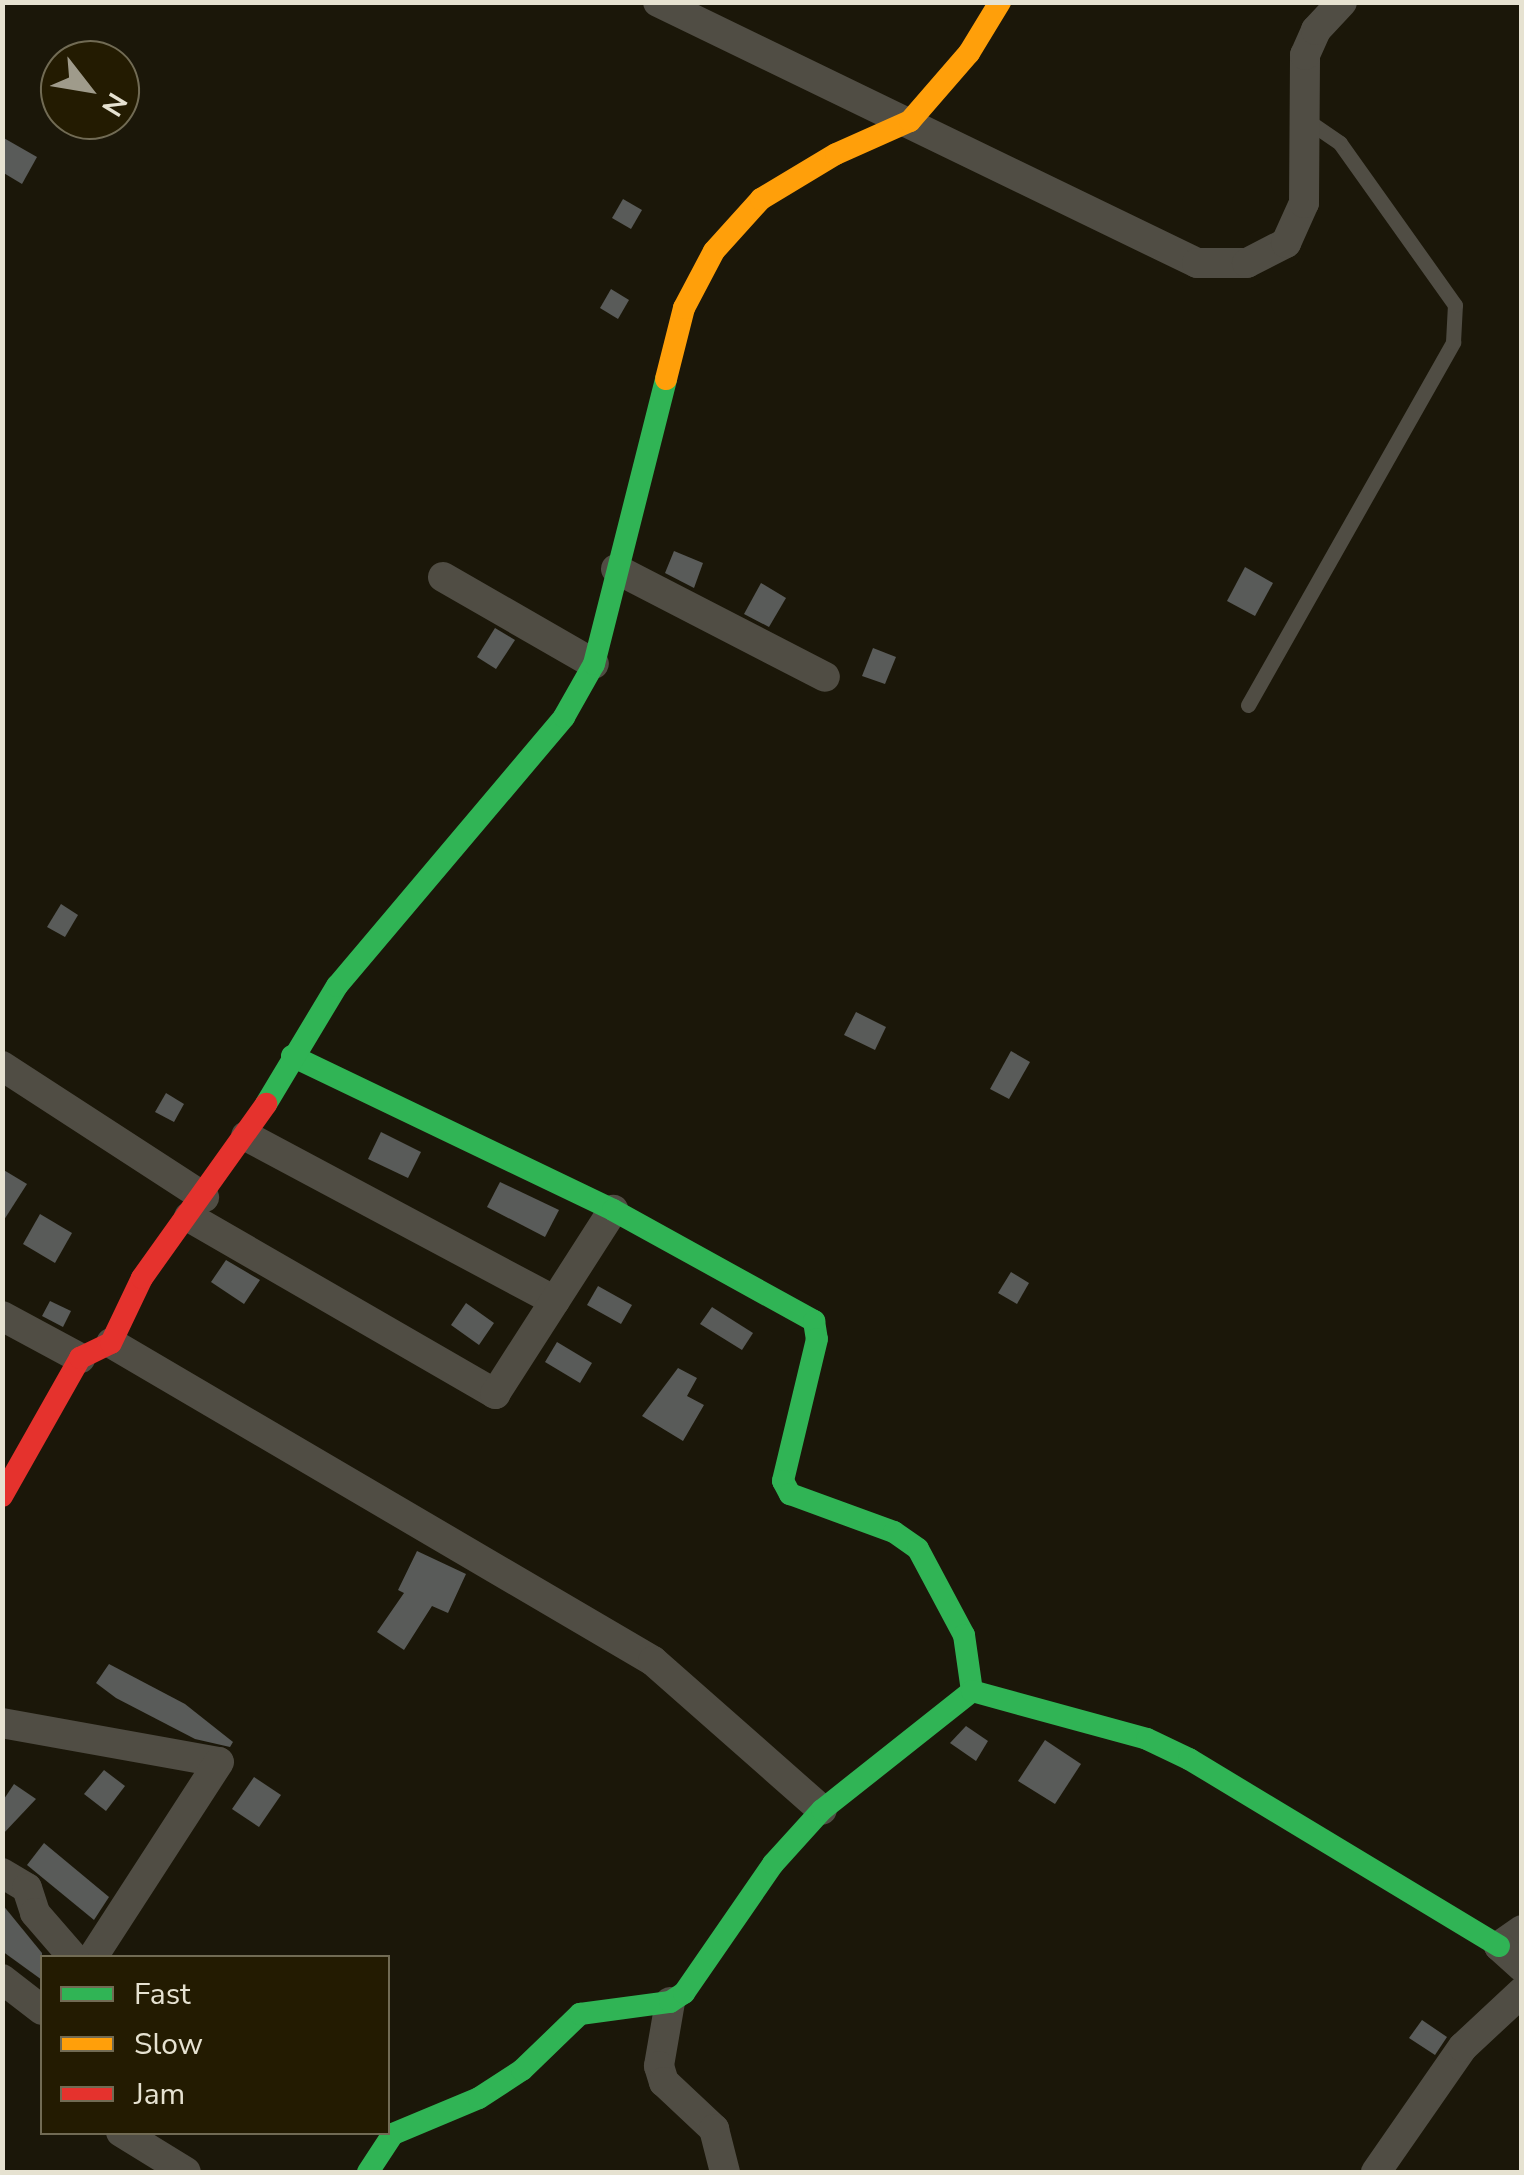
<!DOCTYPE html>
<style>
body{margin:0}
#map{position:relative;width:1524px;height:2175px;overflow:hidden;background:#1b1709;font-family:"Nunito Sans",sans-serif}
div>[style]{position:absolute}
.building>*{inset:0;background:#595b59}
.lane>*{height:15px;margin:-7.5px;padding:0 7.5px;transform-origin:7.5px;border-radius:7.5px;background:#504d44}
.street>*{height:30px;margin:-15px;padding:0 15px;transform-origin:15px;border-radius:15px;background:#504d44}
.fast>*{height:22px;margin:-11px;padding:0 11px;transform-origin:11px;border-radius:11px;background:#30b455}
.slow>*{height:22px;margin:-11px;padding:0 11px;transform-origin:11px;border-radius:11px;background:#ff9f0a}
.jam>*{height:22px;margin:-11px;padding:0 11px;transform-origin:11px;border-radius:11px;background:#e5322d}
span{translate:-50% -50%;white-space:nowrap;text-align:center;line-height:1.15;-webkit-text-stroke:10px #231b01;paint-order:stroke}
.frame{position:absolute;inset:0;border:5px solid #e6e2d1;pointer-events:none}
.legend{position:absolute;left:40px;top:1955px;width:350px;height:180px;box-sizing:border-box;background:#231b01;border:2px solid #716b54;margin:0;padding:12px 18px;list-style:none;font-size:30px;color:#e6e2d1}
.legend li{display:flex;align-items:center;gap:20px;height:50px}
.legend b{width:50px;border:2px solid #716b54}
.north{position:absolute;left:40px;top:40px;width:100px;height:100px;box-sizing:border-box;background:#231b01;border:2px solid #716b54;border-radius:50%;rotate:121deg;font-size:28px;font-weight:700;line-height:40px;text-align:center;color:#e6e2d1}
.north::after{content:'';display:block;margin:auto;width:35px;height:45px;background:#9f9b8b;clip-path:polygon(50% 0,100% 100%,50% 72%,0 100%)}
</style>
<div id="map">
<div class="building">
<i style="clip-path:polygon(2px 137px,37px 157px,22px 184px,2px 172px)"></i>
<i style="clip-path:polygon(623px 199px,642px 210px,631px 229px,612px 218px)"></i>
<i style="clip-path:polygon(611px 289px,629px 300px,618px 319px,600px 308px)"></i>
<i style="clip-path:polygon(674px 551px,703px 563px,694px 588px,665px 573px)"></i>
<i style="clip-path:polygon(1245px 567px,1273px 583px,1255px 616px,1227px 601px)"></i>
<i style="clip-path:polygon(761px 583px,786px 598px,769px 627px,744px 614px)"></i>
<i style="clip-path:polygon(495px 628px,515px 640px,496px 669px,477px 657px)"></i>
<i style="clip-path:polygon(873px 648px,896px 657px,885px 684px,862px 676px)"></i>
<i style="clip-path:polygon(61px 904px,78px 915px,65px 937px,47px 927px)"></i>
<i style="clip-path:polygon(856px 1012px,886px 1027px,875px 1050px,844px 1035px)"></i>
<i style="clip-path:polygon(1011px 1051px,1030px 1062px,1009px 1099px,990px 1089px)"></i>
<i style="clip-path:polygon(166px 1093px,184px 1104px,174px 1122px,155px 1112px)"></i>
<i style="clip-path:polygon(381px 1132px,421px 1152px,408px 1178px,368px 1159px)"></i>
<i style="clip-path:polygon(2px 1169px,27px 1184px,2px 1223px)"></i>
<i style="clip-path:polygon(500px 1182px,559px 1210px,545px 1237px,487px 1207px)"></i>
<i style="clip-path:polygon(40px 1214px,72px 1233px,55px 1263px,23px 1244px)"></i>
<i style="clip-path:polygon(226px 1260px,260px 1280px,244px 1304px,211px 1282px)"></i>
<i style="clip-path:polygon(1011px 1272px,1029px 1283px,1017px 1304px,998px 1293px)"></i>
<i style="clip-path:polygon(598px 1286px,632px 1305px,621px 1324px,587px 1305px)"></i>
<i style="clip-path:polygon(50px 1301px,71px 1311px,63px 1327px,42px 1316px)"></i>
<i style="clip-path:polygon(466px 1303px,494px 1323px,479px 1345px,451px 1325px)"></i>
<i style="clip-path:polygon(712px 1307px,753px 1333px,742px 1350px,700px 1324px)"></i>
<i style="clip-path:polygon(557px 1342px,592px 1363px,580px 1383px,545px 1362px)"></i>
<i style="clip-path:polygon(678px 1368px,697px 1378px,687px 1396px,704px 1405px,683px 1441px,642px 1416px)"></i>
<i style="clip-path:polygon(417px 1551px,466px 1574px,448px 1613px,432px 1606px,404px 1650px,377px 1632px,404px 1593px,398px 1590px)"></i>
<i style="clip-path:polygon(109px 1664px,185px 1704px,233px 1742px,230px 1747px,195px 1739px,116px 1698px,96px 1683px)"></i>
<i style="clip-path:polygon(966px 1726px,988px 1741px,976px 1761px,950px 1743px)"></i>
<i style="clip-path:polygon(1045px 1740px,1081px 1764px,1055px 1804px,1018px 1781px)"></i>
<i style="clip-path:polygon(104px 1770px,125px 1786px,106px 1811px,84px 1794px)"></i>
<i style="clip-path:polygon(254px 1777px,281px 1795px,259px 1827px,232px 1809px)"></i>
<i style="clip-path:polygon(14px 1784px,36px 1799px,2px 1835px,2px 1802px)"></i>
<i style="clip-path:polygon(44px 1843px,109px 1897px,94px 1920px,27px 1865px)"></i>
<i style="clip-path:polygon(2px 1904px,42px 1953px,42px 1980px,2px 1951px)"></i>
<i style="clip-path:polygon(1422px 2020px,1447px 2037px,1435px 2055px,1409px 2038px)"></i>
</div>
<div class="lane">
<i style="left:1248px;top:705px;width:417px;rotate:-60.5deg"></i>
<i style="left:1453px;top:342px;width:37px;rotate:-87deg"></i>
<i style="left:1455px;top:305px;width:199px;rotate:-125.4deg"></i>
<i style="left:1340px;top:143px;width:42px;rotate:-145.6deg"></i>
</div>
<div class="street">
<i style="left:658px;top:2px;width:599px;rotate:25.84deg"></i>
<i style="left:1197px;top:263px;width:50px"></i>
<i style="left:1247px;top:263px;width:44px;rotate:-27.1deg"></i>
<i style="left:1286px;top:243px;width:44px;rotate:-65.8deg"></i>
<i style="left:1304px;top:203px;width:148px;rotate:-89.6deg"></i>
<i style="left:1305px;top:55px;width:27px;rotate:-66deg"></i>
<i style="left:1316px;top:30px;width:38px;rotate:-47deg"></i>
<i style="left:616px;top:569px;width:235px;rotate:27.3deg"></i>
<i style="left:443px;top:577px;width:174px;rotate:29.9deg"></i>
<i style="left:2px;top:1066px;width:241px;rotate:33deg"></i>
<i style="left:246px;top:1136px;width:350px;rotate:28.1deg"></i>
<i style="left:189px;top:1217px;width:354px;rotate:30deg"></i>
<i style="left:495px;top:1394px;width:219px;rotate:-57.3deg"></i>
<i style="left:2px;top:1316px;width:89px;rotate:28.3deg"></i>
<i style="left:111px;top:1343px;width:628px;rotate:30.4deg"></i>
<i style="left:653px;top:1661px;width:225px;rotate:41.4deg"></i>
<i style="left:2px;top:1723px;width:220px;rotate:10.2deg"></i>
<i style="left:219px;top:1762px;width:234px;rotate:122.9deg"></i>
<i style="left:2px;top:1873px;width:29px;rotate:31deg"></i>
<i style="left:27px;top:1888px;width:26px;rotate:72deg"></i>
<i style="left:35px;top:1913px;width:60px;rotate:49.1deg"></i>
<i style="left:1522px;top:1930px;width:28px;rotate:145deg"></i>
<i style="left:1499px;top:1946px;width:31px;rotate:42deg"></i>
<i style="left:2px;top:1979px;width:51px;rotate:37.8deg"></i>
<i style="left:670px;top:2002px;width:65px;rotate:99.8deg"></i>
<i style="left:659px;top:2066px;width:17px;rotate:73deg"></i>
<i style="left:664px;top:2082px;width:69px;rotate:43.2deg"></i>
<i style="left:714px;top:2129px;width:44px;rotate:75.7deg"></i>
<i style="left:121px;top:2132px;width:76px;rotate:31.6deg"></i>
<i style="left:1376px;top:2172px;width:152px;rotate:-55.2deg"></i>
<i style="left:1463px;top:2047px;width:81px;rotate:-43deg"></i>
</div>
<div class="fast">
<i style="left:292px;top:1056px;width:356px;rotate:25.6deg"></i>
<i style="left:613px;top:1210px;width:230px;rotate:28.9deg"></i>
<i style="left:814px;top:1321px;width:18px;rotate:81deg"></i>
<i style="left:817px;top:1339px;width:146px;rotate:103.5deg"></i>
<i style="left:783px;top:1481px;width:15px;rotate:62deg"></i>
<i style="left:790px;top:1494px;width:111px;rotate:20.1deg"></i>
<i style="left:894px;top:1532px;width:29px;rotate:35deg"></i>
<i style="left:918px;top:1549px;width:98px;rotate:61.9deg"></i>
<i style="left:964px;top:1635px;width:57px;rotate:81.9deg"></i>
<i style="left:266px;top:1104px;width:138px;rotate:-59deg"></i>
<i style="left:337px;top:986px;width:352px;rotate:-49.8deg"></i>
<i style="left:564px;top:717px;width:61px;rotate:-60.5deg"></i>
<i style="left:594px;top:664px;width:294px;rotate:-75.8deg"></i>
<i style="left:368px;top:2172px;width:45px;rotate:-56.7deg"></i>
<i style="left:393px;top:2134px;width:93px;rotate:-22.7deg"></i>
<i style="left:479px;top:2098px;width:51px;rotate:-33.1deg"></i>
<i style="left:522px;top:2070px;width:81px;rotate:-44deg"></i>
<i style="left:580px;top:2014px;width:91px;rotate:-7.6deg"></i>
<i style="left:670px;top:2002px;width:17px;rotate:-33deg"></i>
<i style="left:684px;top:1993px;width:157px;rotate:-55.4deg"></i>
<i style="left:773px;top:1864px;width:73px;rotate:-47.8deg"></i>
<i style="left:822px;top:1810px;width:191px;rotate:-38.4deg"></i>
<i style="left:972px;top:1691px;width:181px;rotate:15.3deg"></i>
<i style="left:1147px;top:1739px;width:47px;rotate:25.5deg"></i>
<i style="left:1189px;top:1759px;width:362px;rotate:31.1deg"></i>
</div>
<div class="slow">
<i style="left:666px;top:379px;width:73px;rotate:-75.8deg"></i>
<i style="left:684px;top:308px;width:64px;rotate:-62.2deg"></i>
<i style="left:714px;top:251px;width:70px;rotate:-47.9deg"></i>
<i style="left:761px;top:199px;width:87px;rotate:-31deg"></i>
<i style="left:836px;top:154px;width:81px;rotate:-24deg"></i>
<i style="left:910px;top:121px;width:90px;rotate:-49.1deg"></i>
<i style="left:969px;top:53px;width:60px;rotate:-58.7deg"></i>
</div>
<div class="jam">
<i style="left:2px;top:1496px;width:159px;rotate:-60.5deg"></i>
<i style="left:80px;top:1358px;width:34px;rotate:-26deg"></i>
<i style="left:111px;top:1343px;width:72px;rotate:-64.5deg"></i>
<i style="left:142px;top:1278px;width:214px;rotate:-54.5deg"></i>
</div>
<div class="frame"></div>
<ul class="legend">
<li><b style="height:12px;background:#30b455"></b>Fast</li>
<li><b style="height:12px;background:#ff9f0a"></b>Slow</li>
<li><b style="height:12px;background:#e5322d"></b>Jam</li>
</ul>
<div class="north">N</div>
</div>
